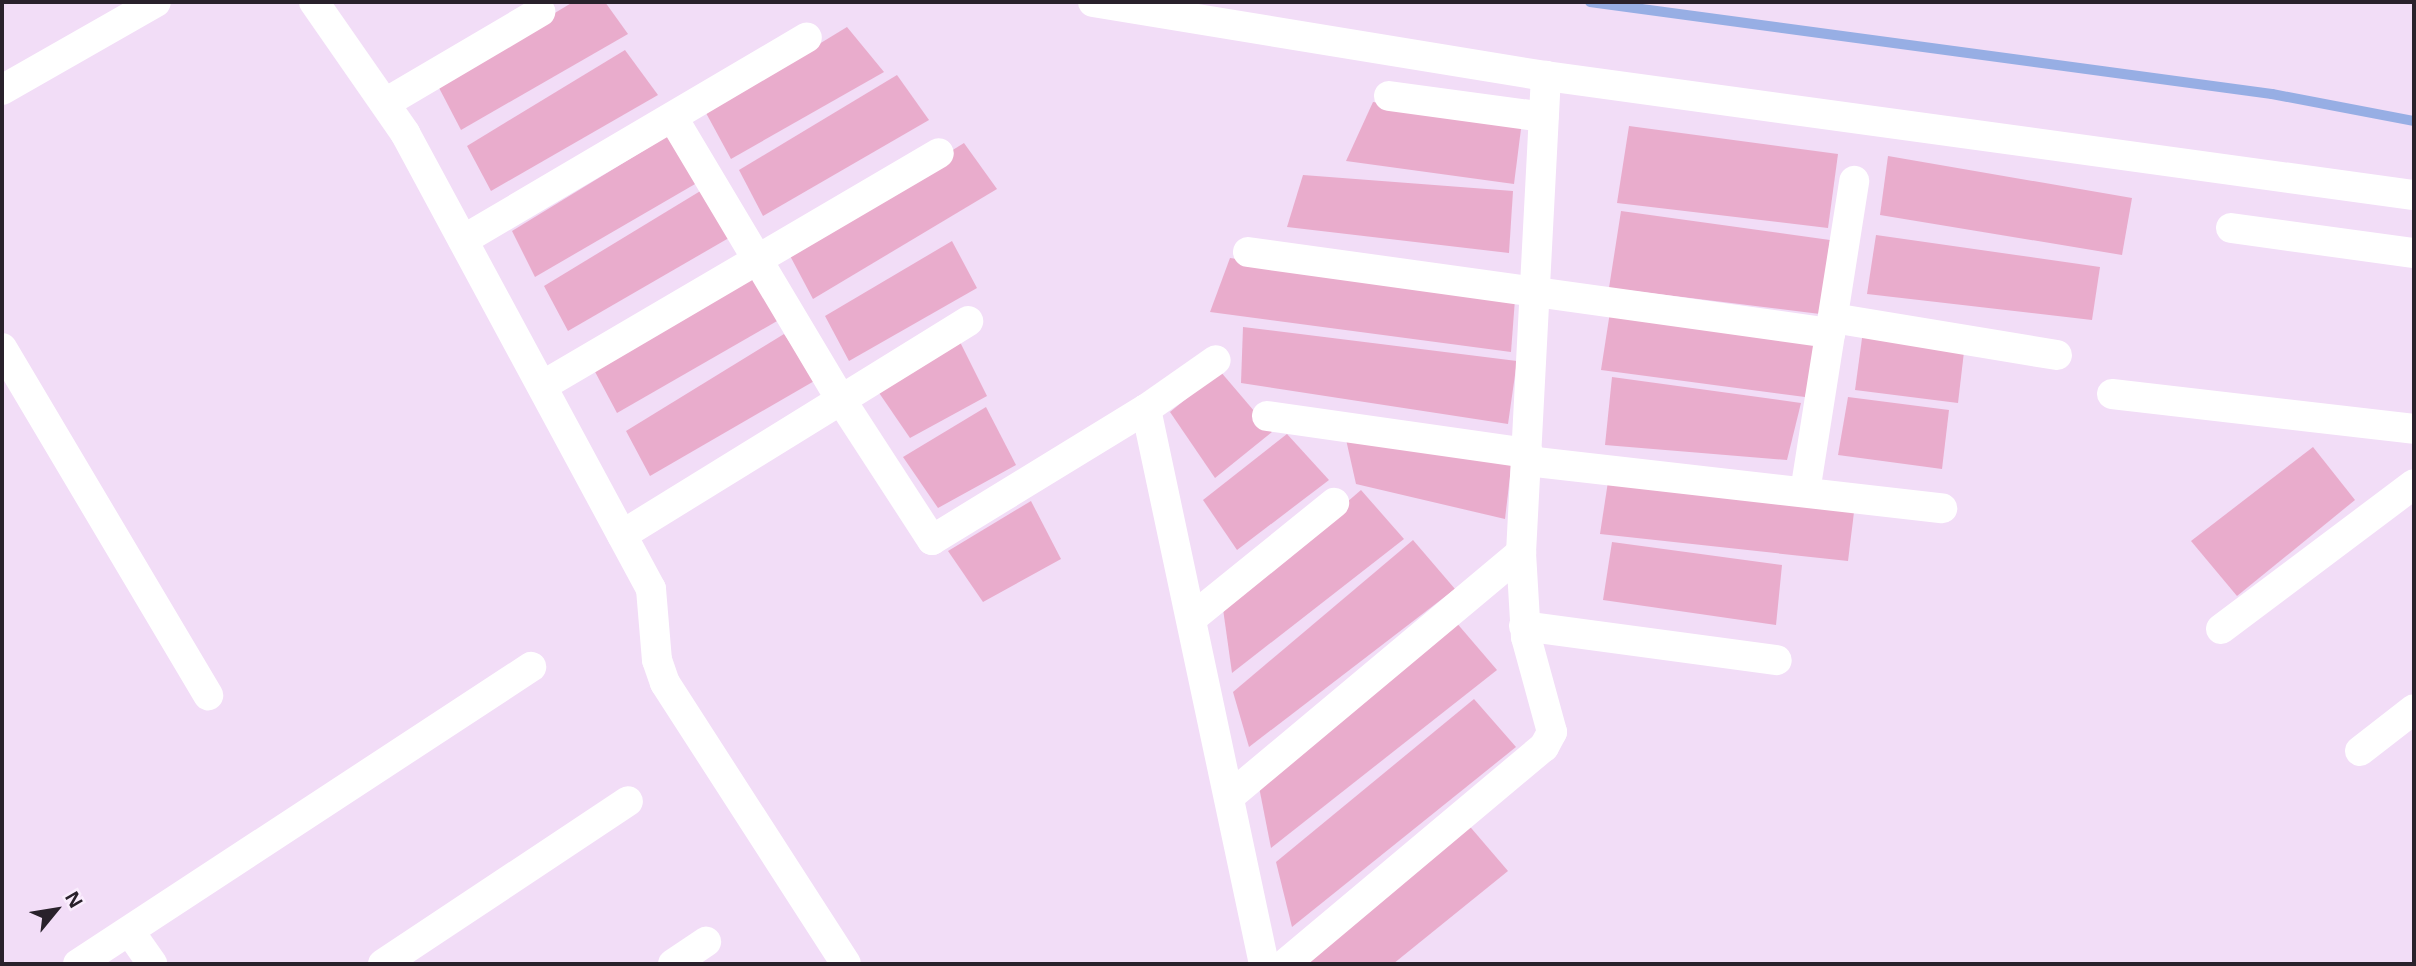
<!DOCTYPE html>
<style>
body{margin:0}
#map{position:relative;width:2416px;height:966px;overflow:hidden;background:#f2ddf7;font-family:"Noto Sans",sans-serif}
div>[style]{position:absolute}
.stream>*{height:10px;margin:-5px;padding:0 5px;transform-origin:5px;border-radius:5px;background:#97aee4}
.building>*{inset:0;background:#e9accc}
.street>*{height:30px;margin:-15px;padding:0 15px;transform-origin:15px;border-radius:15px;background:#fff}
span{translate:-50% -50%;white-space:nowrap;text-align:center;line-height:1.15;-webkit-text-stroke:5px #faedfd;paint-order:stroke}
.frame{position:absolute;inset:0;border:4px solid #29212b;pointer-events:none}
.north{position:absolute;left:21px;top:875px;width:70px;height:70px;-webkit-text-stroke:5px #faedfd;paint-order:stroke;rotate:60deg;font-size:19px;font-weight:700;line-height:28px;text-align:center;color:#29212b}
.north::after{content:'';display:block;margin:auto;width:24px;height:32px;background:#29212b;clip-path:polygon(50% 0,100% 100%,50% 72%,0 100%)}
</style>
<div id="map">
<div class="stream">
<i style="left:1590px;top:2px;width:688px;rotate:7.68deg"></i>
<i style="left:2272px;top:94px;width:145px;rotate:10.8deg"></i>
</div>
<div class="building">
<i style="clip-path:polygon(573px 2px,605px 2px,628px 34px,461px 130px,437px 84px)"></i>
<i style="clip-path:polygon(847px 27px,884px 72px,731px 159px,706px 113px)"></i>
<i style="clip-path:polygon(625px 50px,658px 95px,491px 191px,467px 146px)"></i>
<i style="clip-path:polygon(897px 75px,929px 120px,763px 216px,739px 170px)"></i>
<i style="clip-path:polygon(1373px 102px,1522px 121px,1514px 184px,1346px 161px)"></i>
<i style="clip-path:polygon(1629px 126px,1838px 154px,1828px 228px,1617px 203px)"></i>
<i style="clip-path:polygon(669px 135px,702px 180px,535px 277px,512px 231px)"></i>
<i style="clip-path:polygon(964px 143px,997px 189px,813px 299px,788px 252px)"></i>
<i style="clip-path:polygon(1888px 156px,2132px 198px,2122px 255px,1880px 215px)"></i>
<i style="clip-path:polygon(1303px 175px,1513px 191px,1509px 253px,1287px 227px)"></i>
<i style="clip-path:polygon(702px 190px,734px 235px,568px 331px,544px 286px)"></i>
<i style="clip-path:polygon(1621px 211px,1830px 240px,1820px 314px,1609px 288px)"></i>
<i style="clip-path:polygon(1876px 235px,2100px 267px,2092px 320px,1867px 294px)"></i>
<i style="clip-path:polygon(952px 241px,977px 288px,849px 361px,825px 316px)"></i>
<i style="clip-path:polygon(1230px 258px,1515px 299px,1511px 352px,1210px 312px)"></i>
<i style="clip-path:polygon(751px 271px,784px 317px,617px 413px,593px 368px)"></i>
<i style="clip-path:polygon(1610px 312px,1819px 340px,1805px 397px,1601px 370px)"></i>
<i style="clip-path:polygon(1243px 327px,1517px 361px,1508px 424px,1241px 383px)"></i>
<i style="clip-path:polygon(1863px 331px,1965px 343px,1958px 403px,1855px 390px)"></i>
<i style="clip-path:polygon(784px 334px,816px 380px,650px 476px,626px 431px)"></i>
<i style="clip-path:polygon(958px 338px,987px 396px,910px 438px,875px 387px)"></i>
<i style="clip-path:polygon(1220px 371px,1272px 432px,1215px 478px,1170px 412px)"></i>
<i style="clip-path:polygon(1612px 377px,1801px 403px,1787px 460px,1605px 445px)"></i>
<i style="clip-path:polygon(1848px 397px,1949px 410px,1942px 469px,1838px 455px)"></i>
<i style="clip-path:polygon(986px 407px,1016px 465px,938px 508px,903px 457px)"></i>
<i style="clip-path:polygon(1287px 434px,1329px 480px,1237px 550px,1203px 500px)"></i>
<i style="clip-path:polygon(1345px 435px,1512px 459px,1505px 519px,1356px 484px)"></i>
<i style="clip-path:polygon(2313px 447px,2355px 500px,2237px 596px,2191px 541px)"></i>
<i style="clip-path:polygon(1609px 475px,1855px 504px,1848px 561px,1600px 534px)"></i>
<i style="clip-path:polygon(1361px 490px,1404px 539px,1232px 673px,1223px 609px)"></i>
<i style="clip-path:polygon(1031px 501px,1061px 559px,983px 602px,948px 551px)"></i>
<i style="clip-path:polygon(1413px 540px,1455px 589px,1249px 747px,1233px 692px)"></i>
<i style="clip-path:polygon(1612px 542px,1782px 565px,1776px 625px,1603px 600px)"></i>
<i style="clip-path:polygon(1455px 621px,1497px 670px,1271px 848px,1259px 787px)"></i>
<i style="clip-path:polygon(1474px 699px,1516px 747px,1292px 927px,1276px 862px)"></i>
<i style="clip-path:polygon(1466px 822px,1508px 871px,1393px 964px,1298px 964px)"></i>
</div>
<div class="street">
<i style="left:314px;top:2px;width:160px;rotate:55.2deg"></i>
<i style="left:405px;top:133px;width:518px;rotate:61.65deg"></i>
<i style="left:651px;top:589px;width:71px;rotate:85.2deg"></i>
<i style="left:657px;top:660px;width:24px;rotate:71deg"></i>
<i style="left:665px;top:683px;width:334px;rotate:57.2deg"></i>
<i style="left:1093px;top:2px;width:459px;rotate:9.3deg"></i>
<i style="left:1546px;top:76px;width:876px;rotate:7.81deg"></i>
<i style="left:2px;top:90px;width:177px;rotate:-29.7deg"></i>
<i style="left:1389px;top:96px;width:156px;rotate:7.7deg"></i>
<i style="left:387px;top:102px;width:178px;rotate:-30.5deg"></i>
<i style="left:673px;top:118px;width:328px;rotate:59.2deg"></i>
<i style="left:841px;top:400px;width:167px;rotate:57deg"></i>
<i style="left:932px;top:540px;width:251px;rotate:-31.5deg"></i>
<i style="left:1146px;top:409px;width:85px;rotate:-35deg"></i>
<i style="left:2231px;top:228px;width:185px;rotate:7.8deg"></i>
<i style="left:463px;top:240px;width:399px;rotate:-30.5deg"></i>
<i style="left:1248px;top:252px;width:588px;rotate:7.92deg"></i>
<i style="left:1833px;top:318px;width:227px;rotate:9.4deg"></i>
<i style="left:2px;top:348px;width:404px;rotate:59.3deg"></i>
<i style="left:542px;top:386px;width:460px;rotate:-30.4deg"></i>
<i style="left:2112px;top:394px;width:304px;rotate:6.6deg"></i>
<i style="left:1146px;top:409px;width:567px;rotate:78deg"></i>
<i style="left:1267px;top:416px;width:264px;rotate:8.1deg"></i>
<i style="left:1527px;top:461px;width:418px;rotate:6.5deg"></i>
<i style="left:1805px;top:492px;width:315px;rotate:-81deg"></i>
<i style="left:622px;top:535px;width:407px;rotate:-31.7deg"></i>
<i style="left:1192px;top:618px;width:183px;rotate:-39deg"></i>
<i style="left:1524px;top:626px;width:255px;rotate:7.7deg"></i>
<i style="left:2221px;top:629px;width:241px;rotate:-36.9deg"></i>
<i style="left:2360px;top:751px;width:68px;rotate:-37.9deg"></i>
<i style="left:1229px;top:797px;width:381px;rotate:-39.9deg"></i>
<i style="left:130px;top:932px;width:39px;rotate:55deg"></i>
<i style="left:78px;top:964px;width:542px;rotate:-33.25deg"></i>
<i style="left:383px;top:964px;width:294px;rotate:-33.6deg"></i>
<i style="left:673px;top:964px;width:40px;rotate:-34deg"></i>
<i style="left:1285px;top:964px;width:338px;rotate:-40deg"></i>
<i style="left:1544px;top:747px;width:17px;rotate:-62deg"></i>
<i style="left:1552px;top:732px;width:98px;rotate:-105.3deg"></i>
<i style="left:1526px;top:637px;width:84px;rotate:-93.4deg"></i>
<i style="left:1521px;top:553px;width:478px;rotate:-87deg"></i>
</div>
<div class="frame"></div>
<div class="north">N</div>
</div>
